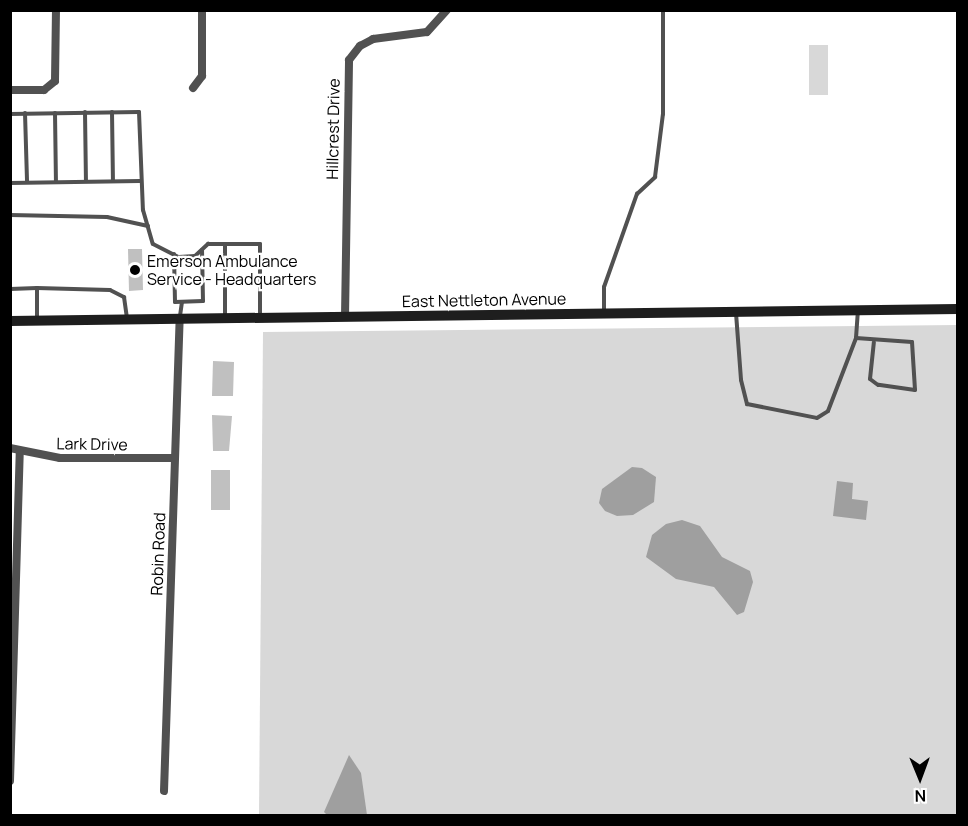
<!DOCTYPE html>
<style>
body{margin:0}
#map{position:relative;width:968px;height:826px;overflow:hidden;background:#fff;font-family:Manrope,sans-serif}
div>[style]{position:absolute}
.green>*{inset:0;background:#d8d8d8}
.water>*{inset:0;background:#9f9f9f}
.building>*{inset:0;background:#c0c0c0}
.service>*{height:4px;margin:-2px;padding:0 2px;transform-origin:2px;border-radius:2px;background:#515151}
.minor>*{height:8px;margin:-4px;padding:0 4px;transform-origin:4px;border-radius:4px;background:#515151}
.secondary>*{height:10px;margin:-5px;padding:0 5px;transform-origin:5px;border-radius:5px;background:#1e1e1e}
.dots>*{width:16px;height:16px;translate:-50% -50%;box-sizing:border-box;border:3px solid #fff;border-radius:50%}
span{translate:-50% -50%;white-space:nowrap;text-align:center;line-height:1.15;-webkit-text-stroke:4.5px #fff;paint-order:stroke}
.street-label{font-size:16px;color:#000}
.poi-label{font-size:16px;color:#000}
.left{translate:0 -50%;text-align:left}
.frame{position:absolute;inset:0;border:12px solid #000;pointer-events:none}
.north{position:absolute;left:890px;top:748px;width:60px;height:60px;-webkit-text-stroke:4px #fff;paint-order:stroke;rotate:179deg;font-size:16px;font-weight:700;line-height:24px;text-align:center;color:#000}
.north::after{content:'';display:block;margin:auto;width:21px;height:27px;background:#000;clip-path:polygon(50% 0,100% 100%,50% 72%,0 100%)}
</style>
<div id="map">
<div class="green">
<i style="clip-path:polygon(809px 45px,828px 45px,828px 95px,809px 95px)"></i>
<i style="clip-path:polygon(957px 325px,957px 815px,259px 816px,263px 332px)"></i>
</div>
<div class="water">
<i style="clip-path:polygon(632px 467px,642px 468px,656px 477px,654px 502px,633px 515px,617px 516px,605px 511px,599px 503px,602px 489px)"></i>
<i style="clip-path:polygon(837px 481px,853px 483px,852px 499px,868px 501px,866px 520px,833px 516px)"></i>
<i style="clip-path:polygon(682px 520px,700px 526px,722px 557px,750px 571px,753px 582px,744px 612px,737px 615px,714px 587px,676px 579px,646px 557px,652px 535px,666px 524px)"></i>
<i style="clip-path:polygon(349px 755px,361px 773px,367px 815px,327px 815px,324px 812px)"></i>
</div>
<div class="building">
<i style="clip-path:polygon(128px 249px,142px 249px,143px 290px,129px 291px)"></i>
<i style="clip-path:polygon(213px 361px,234px 362px,233px 396px,212px 396px)"></i>
<i style="clip-path:polygon(212px 415px,232px 416px,229px 451px,213px 451px)"></i>
<i style="clip-path:polygon(211px 470px,230px 470px,230px 510px,211px 510px)"></i>
</div>
<div class="service">
<i style="left:85px;top:112px;width:69px;rotate:89.2deg"></i>
<i style="left:112px;top:112px;width:69px;rotate:89.2deg"></i>
<i style="left:25px;top:113px;width:69px;rotate:88.3deg"></i>
<i style="left:55px;top:113px;width:69px;rotate:89.2deg"></i>
<i style="left:10px;top:114px;width:129px;rotate:-0.9deg"></i>
<i style="left:139px;top:112px;width:98px;rotate:87.7deg"></i>
<i style="left:143px;top:210px;width:35px;rotate:74deg"></i>
<i style="left:153px;top:244px;width:29px;rotate:27deg"></i>
<i style="left:179px;top:257px;width:16px;rotate:-4deg"></i>
<i style="left:195px;top:256px;width:18px;rotate:-43deg"></i>
<i style="left:208px;top:244px;width:52px"></i>
<i style="left:260px;top:244px;width:72px;rotate:90deg"></i>
<i style="left:10px;top:183px;width:130px;rotate:-0.9deg"></i>
<i style="left:10px;top:215px;width:97px;rotate:1.2deg"></i>
<i style="left:107px;top:217px;width:42px;rotate:12.4deg"></i>
<i style="left:225px;top:244px;width:74px;rotate:90deg"></i>
<i style="left:174px;top:254px;width:48px;rotate:88.8deg"></i>
<i style="left:175px;top:302px;width:28px;rotate:-2deg"></i>
<i style="left:203px;top:301px;width:51px;rotate:-91.1deg"></i>
<i style="left:37px;top:288px;width:73px;rotate:1.6deg"></i>
<i style="left:110px;top:290px;width:16px;rotate:27deg"></i>
<i style="left:124px;top:297px;width:21px;rotate:82deg"></i>
<i style="left:10px;top:289px;width:27px;rotate:-2deg"></i>
<i style="left:37px;top:288px;width:30px;rotate:90deg"></i>
<i style="left:604px;top:311px;width:24px;rotate:-90deg"></i>
<i style="left:604px;top:287px;width:99px;rotate:-70.5deg"></i>
<i style="left:637px;top:194px;width:25px;rotate:-43deg"></i>
<i style="left:655px;top:177px;width:64px;rotate:-82.8deg"></i>
<i style="left:663px;top:114px;width:104px;rotate:-90deg"></i>
<i style="left:736px;top:313px;width:67px;rotate:85.7deg"></i>
<i style="left:741px;top:380px;width:25px;rotate:76deg"></i>
<i style="left:747px;top:404px;width:71px;rotate:11.3deg"></i>
<i style="left:817px;top:418px;width:13px;rotate:-32deg"></i>
<i style="left:828px;top:411px;width:78px;rotate:-69deg"></i>
<i style="left:856px;top:338px;width:27px;rotate:-86deg"></i>
<i style="left:180px;top:316px;width:14px;rotate:-82deg"></i>
<i style="left:856px;top:338px;width:56px;rotate:4.1deg"></i>
<i style="left:912px;top:342px;width:48px;rotate:86.4deg"></i>
<i style="left:915px;top:390px;width:37px;rotate:-172deg"></i>
<i style="left:878px;top:385px;width:10px;rotate:-143deg"></i>
<i style="left:870px;top:379px;width:37px;rotate:-84deg"></i>
</div>
<div class="minor">
<i style="left:193px;top:88px;width:15px;rotate:-53deg"></i>
<i style="left:202px;top:76px;width:66px;rotate:-90deg"></i>
<i style="left:10px;top:90px;width:34px"></i>
<i style="left:44px;top:90px;width:14px;rotate:-39deg"></i>
<i style="left:55px;top:81px;width:71px;rotate:-89.2deg"></i>
<i style="left:345px;top:317px;width:257px;rotate:-89.1deg"></i>
<i style="left:349px;top:60px;width:18px;rotate:-52deg"></i>
<i style="left:360px;top:46px;width:15px;rotate:-28deg"></i>
<i style="left:373px;top:39px;width:54px;rotate:-7.4deg"></i>
<i style="left:427px;top:32px;width:30px;rotate:-48deg"></i>
<i style="left:10px;top:448px;width:51px;rotate:11.3deg"></i>
<i style="left:60px;top:458px;width:113px"></i>
<i style="left:10px;top:781px;width:330px;rotate:-88.3deg"></i>
<i style="left:164px;top:791px;width:472px;rotate:-88.1deg"></i>
</div>
<div class="secondary">
<i style="left:10px;top:321px;width:948px;rotate:-0.73deg"></i>
</div>
<div class="dots">
<i style="left:135px;top:270px;background:#000"></i>
</div>
<div class="street-label">
<span style="left:333px;top:129px;rotate:-89deg">Hillcrest Drive</span>
<span style="left:484px;top:300px;rotate:-1deg">East Nettleton Avenue</span>
<span style="left:92px;top:444px;rotate:1deg">Lark Drive</span>
<span style="left:158px;top:554px;rotate:-88deg">Robin Road</span>
</div>
<div class="poi-label">
<span class="left" style="left:147px;top:270px">Emerson Ambulance<br>Service - Headquarters</span>
</div>
<div class="frame"></div>
<div class="north">N</div>
</div>
